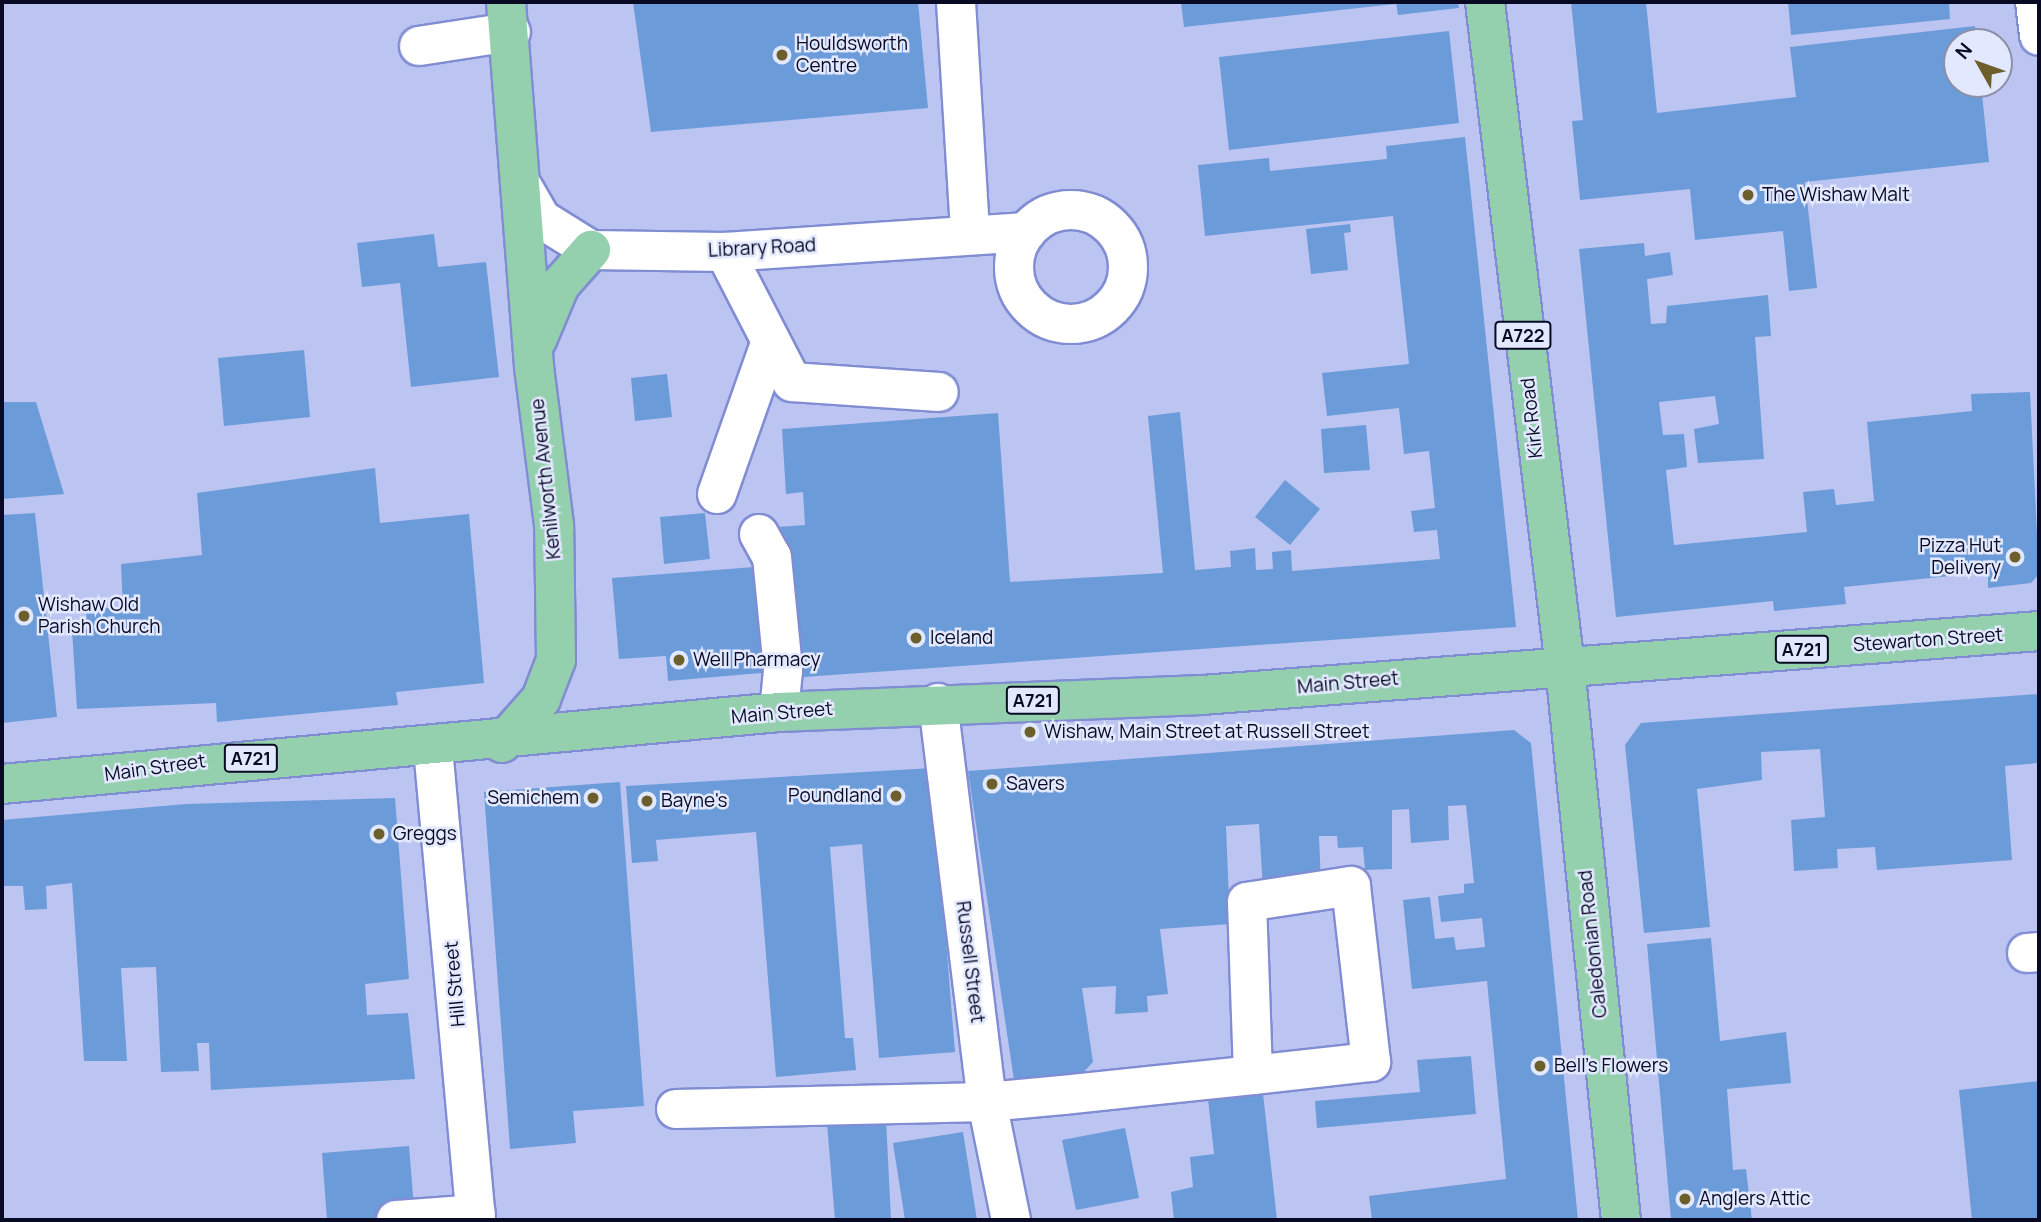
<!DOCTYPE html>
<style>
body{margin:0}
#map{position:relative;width:2041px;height:1222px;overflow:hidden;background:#bcc5f2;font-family:Manrope,sans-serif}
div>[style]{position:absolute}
.building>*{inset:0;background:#6c9bd9}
.roads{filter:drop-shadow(2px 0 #818dd3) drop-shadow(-2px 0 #818dd3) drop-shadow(0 2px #818dd3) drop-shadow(0 -2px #818dd3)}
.minor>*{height:38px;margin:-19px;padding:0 19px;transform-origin:19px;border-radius:19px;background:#fff}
.minor>.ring{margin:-19px;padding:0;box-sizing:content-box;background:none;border:38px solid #fff;border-radius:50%}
.major>*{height:38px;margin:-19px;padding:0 19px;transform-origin:19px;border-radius:19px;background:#94d0ae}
.dots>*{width:19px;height:19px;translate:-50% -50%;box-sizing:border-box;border:4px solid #e2e8fe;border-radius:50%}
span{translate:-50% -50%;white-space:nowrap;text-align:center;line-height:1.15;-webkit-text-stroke:5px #e2e8fe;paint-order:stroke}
.shield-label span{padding:2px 5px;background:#e2e8fe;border:2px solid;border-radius:5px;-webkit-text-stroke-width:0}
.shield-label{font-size:18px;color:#080a24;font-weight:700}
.poi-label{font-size:19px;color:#080a24}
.left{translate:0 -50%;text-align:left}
.right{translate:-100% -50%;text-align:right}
.street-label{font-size:19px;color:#080a24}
.frame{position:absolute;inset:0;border:4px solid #080a24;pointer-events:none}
.north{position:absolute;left:1943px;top:28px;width:70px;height:70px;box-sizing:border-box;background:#e2e8fe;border:2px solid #8b8fa7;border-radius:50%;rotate:310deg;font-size:19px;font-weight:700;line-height:28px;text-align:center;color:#080a24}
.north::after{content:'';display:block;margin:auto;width:24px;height:32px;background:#6c5f2c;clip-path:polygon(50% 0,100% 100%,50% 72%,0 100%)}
</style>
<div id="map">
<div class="building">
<i style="clip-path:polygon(633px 2px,918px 2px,928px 108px,651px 132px)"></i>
<i style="clip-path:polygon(1181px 2px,1395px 2px,1395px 4px,1184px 27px)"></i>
<i style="clip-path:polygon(1396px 2px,1458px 2px,1459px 8px,1398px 15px)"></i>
<i style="clip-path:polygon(1571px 2px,1646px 2px,1657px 113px,1796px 97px,1790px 47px,1975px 26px,1976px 42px,1957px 42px,1957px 84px,1981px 84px,1989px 162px,1805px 182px,1817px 288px,1789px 291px,1783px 231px,1695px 240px,1690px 189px,1580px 200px,1572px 121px,1583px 120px)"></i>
<i style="clip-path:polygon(1788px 2px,1949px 2px,1950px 19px,1791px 35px)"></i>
<i style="clip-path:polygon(1449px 31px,1459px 123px,1229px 150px,1219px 57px)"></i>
<i style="clip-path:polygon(1465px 137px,1516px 627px,789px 678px,778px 527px,805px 525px,803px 492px,786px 494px,782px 429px,998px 413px,1010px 582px,1163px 573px,1148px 416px,1180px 412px,1195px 570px,1231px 567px,1230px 551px,1255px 548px,1256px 570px,1273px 569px,1272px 552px,1291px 550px,1292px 571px,1440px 559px,1437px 530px,1414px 532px,1411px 511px,1435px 508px,1429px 451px,1404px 454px,1399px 408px,1327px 416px,1322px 373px,1409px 364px,1393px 216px,1205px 236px,1198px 165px,1269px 158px,1270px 171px,1387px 159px,1386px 146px)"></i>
<i style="clip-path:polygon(1350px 224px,1351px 232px,1344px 233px,1348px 270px,1311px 274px,1306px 229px)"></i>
<i style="clip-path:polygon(434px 234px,438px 267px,486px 262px,499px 377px,411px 387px,400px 283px,362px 287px,357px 243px)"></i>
<i style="clip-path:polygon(1644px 243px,1645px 256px,1670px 252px,1673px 275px,1647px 279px,1651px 324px,1666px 323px,1667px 306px,1768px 295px,1771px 336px,1755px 337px,1764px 459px,1698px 463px,1694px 429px,1719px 424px,1715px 396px,1659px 402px,1663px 435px,1684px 434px,1687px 467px,1666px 470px,1674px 545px,1807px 532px,1803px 492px,1834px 489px,1836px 505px,1874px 501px,1867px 422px,1972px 411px,1971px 394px,2030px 392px,2039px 574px,2031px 583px,1988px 588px,1988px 572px,1844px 587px,1846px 604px,1774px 611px,1773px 601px,1616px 617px,1579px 249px)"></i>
<i style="clip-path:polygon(304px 350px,310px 417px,224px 426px,218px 358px)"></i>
<i style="clip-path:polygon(667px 374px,672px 417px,635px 421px,631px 378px)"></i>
<i style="clip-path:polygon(2px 402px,36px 402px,64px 494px,2px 499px)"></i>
<i style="clip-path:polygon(1366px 425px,1370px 470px,1324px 473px,1321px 429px)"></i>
<i style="clip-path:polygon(375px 468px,380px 523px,469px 514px,484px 683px,396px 692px,398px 705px,217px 722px,216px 703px,77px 709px,72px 630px,87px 629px,86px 608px,123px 608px,121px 564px,202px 555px,197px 493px)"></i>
<i style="clip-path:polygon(1285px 480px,1320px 509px,1290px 545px,1255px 517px)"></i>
<i style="clip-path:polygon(35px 513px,57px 717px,2px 723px,2px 515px)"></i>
<i style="clip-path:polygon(705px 513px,710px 559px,664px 564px,660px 517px)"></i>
<i style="clip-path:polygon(766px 566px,774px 672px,668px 681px,666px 656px,619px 659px,612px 578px)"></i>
<i style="clip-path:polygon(2039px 694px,2039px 763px,2005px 766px,2012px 860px,1877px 870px,1875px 847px,1837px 849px,1838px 868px,1794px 871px,1791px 820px,1825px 817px,1820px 749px,1761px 752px,1762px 780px,1697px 789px,1710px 927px,1644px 933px,1625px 745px,1641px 723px)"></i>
<i style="clip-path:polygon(1514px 730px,1531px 743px,1578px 1220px,1372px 1220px,1369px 1196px,1506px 1179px,1487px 981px,1412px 989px,1403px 900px,1430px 897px,1435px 939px,1454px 937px,1456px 950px,1485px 947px,1482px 918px,1441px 922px,1438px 896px,1464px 893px,1464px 884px,1474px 883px,1466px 805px,1448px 806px,1449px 840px,1411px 843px,1409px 809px,1392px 810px,1392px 869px,1365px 870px,1363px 847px,1338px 848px,1337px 836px,1319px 836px,1321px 885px,1263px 889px,1259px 824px,1226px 826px,1230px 924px,1160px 929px,1168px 994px,1147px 996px,1148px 1012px,1115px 1014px,1116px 986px,1082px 988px,1093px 1062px,1080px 1076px,1015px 1087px,968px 771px)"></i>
<i style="clip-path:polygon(932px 768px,955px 1052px,879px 1058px,862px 844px,830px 847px,845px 1038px,853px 1038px,856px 1070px,776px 1077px,756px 832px,656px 840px,658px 861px,632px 863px,626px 786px)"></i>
<i style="clip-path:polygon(620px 782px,644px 1106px,573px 1111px,576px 1143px,510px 1149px,484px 792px)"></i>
<i style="clip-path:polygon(395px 798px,409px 979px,365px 984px,367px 1015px,408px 1013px,415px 1079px,211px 1090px,209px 1043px,197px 1043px,199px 1071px,161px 1072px,156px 967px,121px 968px,127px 1061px,84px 1061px,72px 883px,46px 886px,47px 909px,25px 910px,23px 886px,2px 886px,2px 820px,186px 804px)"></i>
<i style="clip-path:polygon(1711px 938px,1720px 1041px,1786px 1032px,1791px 1083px,1727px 1089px,1733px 1170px,1746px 1169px,1752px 1220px,1671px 1220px,1647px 944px)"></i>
<i style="clip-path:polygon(1471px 1056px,1476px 1114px,1317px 1128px,1315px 1101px,1420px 1092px,1417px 1060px)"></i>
<i style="clip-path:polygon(2039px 1081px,2039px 1220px,1972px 1220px,1959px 1090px)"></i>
<i style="clip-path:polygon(1263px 1093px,1277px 1220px,1174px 1220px,1171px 1192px,1193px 1187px,1190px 1157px,1214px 1154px,1208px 1099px)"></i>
<i style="clip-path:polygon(886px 1119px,891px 1220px,835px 1220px,827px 1123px)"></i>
<i style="clip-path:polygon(1125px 1128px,1139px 1198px,1076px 1210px,1062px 1140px)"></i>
<i style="clip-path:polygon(963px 1132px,977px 1220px,905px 1220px,893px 1143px)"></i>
<i style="clip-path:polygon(409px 1146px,415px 1220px,327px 1220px,322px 1153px)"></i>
</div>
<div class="roads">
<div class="minor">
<i style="left:956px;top:2px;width:231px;rotate:86.5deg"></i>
<i style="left:2035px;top:2px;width:34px;rotate:83deg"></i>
<i style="left:419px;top:46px;width:93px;rotate:-8.7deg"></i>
<i style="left:524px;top:189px;width:34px;rotate:60deg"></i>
<i style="left:541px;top:219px;width:59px;rotate:31.8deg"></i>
<i style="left:591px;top:250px;width:134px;rotate:0.9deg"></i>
<i style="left:725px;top:252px;width:302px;rotate:-3.8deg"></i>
<i class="ring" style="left:1014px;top:210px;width:76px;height:76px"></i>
<i style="left:725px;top:252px;width:146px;rotate:62.7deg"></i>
<i style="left:792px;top:382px;width:147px;rotate:3.9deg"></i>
<i style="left:717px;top:494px;width:162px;rotate:-70.6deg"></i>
<i style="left:759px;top:534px;width:26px;rotate:61deg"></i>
<i style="left:772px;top:557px;width:114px;rotate:84.4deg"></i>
<i style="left:783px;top:670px;width:42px;rotate:95.4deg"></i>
<i style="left:938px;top:703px;width:402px;rotate:83deg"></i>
<i style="left:987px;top:1102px;width:120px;rotate:78.5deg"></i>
<i style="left:433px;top:748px;width:474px;rotate:84.8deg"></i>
<i style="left:2027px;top:953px;width:12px;rotate:-5deg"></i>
<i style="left:676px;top:1109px;width:311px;rotate:-1.3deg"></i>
<i style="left:987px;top:1102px;width:76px;rotate:-5.3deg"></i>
<i style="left:1063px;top:1095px;width:191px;rotate:-6deg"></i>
<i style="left:1253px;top:1075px;width:119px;rotate:-6.3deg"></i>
<i style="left:1371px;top:1062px;width:177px;rotate:-96.5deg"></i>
<i style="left:1351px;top:886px;width:105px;rotate:171.3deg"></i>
<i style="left:1247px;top:902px;width:173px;rotate:88deg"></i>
<i style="left:396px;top:1220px;width:80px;rotate:-4.3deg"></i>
</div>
<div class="major">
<i style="left:1485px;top:2px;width:670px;rotate:83.14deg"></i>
<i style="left:1565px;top:667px;width:556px;rotate:84.22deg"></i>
<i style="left:537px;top:340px;width:60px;rotate:-67.3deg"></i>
<i style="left:560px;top:285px;width:47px;rotate:-48.5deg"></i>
<i style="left:502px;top:743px;width:59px;rotate:-48.4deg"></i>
<i style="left:541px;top:699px;width:42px;rotate:-69deg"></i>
<i style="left:556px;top:660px;width:135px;rotate:-90.8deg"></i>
<i style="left:554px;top:525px;width:160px;rotate:-97.2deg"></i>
<i style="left:534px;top:366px;width:365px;rotate:-94.4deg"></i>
<i style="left:2px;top:784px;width:780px;rotate:-5.29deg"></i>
<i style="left:779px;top:712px;width:423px;rotate:-2.3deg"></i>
<i style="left:1202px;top:695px;width:839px;rotate:-4.37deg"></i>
</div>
</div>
<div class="dots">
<i style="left:782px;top:55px;background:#6c5f2c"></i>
<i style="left:1748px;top:195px;background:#6c5f2c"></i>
<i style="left:2015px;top:557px;background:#6c5f2c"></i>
<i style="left:24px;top:616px;background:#6c5f2c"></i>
<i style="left:916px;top:638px;background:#6c5f2c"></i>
<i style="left:679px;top:660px;background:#6c5f2c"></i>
<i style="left:1030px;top:732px;background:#6c5f2c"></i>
<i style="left:992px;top:784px;background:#6c5f2c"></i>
<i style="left:896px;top:796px;background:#6c5f2c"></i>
<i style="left:593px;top:798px;background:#6c5f2c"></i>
<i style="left:647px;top:801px;background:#6c5f2c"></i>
<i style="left:379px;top:834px;background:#6c5f2c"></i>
<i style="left:1540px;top:1066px;background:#6c5f2c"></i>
<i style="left:1685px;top:1199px;background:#6c5f2c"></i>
</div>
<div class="shield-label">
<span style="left:1523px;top:335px">A722</span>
<span style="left:1802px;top:649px">A721</span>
<span style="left:1033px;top:700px">A721</span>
<span style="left:251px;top:758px">A721</span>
</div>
<div class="poi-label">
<span class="left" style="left:796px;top:55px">Houldsworth<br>Centre</span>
<span class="left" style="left:1762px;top:195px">The Wishaw Malt</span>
<span class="right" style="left:2001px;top:557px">Pizza Hut<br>Delivery</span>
<span class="left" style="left:38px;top:616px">Wishaw Old<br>Parish Church</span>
<span class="left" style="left:930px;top:638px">Iceland</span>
<span class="left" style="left:693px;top:660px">Well Pharmacy</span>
<span class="left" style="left:1044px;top:732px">Wishaw, Main Street at Russell Street</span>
<span class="left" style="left:1006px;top:784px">Savers</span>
<span class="right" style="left:882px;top:796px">Poundland</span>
<span class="right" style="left:579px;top:798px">Semichem</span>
<span class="left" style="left:661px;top:801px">Bayne's</span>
<span class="left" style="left:393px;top:834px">Greggs</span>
<span class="left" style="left:1554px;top:1066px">Bell's Flowers</span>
<span class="left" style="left:1699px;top:1199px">Anglers Attic</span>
</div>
<div class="street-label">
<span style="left:762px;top:248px;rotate:-3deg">Library Road</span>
<span style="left:1532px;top:418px;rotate:-96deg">Kirk Road</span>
<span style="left:546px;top:479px;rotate:-96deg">Kenilworth Avenue</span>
<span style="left:1928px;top:640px;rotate:-4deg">Stewarton Street</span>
<span style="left:1348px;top:683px;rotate:-5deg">Main Street</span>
<span style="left:782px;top:713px;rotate:-5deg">Main Street</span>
<span style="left:155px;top:768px;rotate:-8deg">Main Street</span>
<span style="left:1593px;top:944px;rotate:-96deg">Caledonian Road</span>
<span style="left:970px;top:962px;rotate:83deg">Russell Street</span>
<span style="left:455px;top:984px;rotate:-95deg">Hill Street</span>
</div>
<div class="frame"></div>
<div class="north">N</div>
</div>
